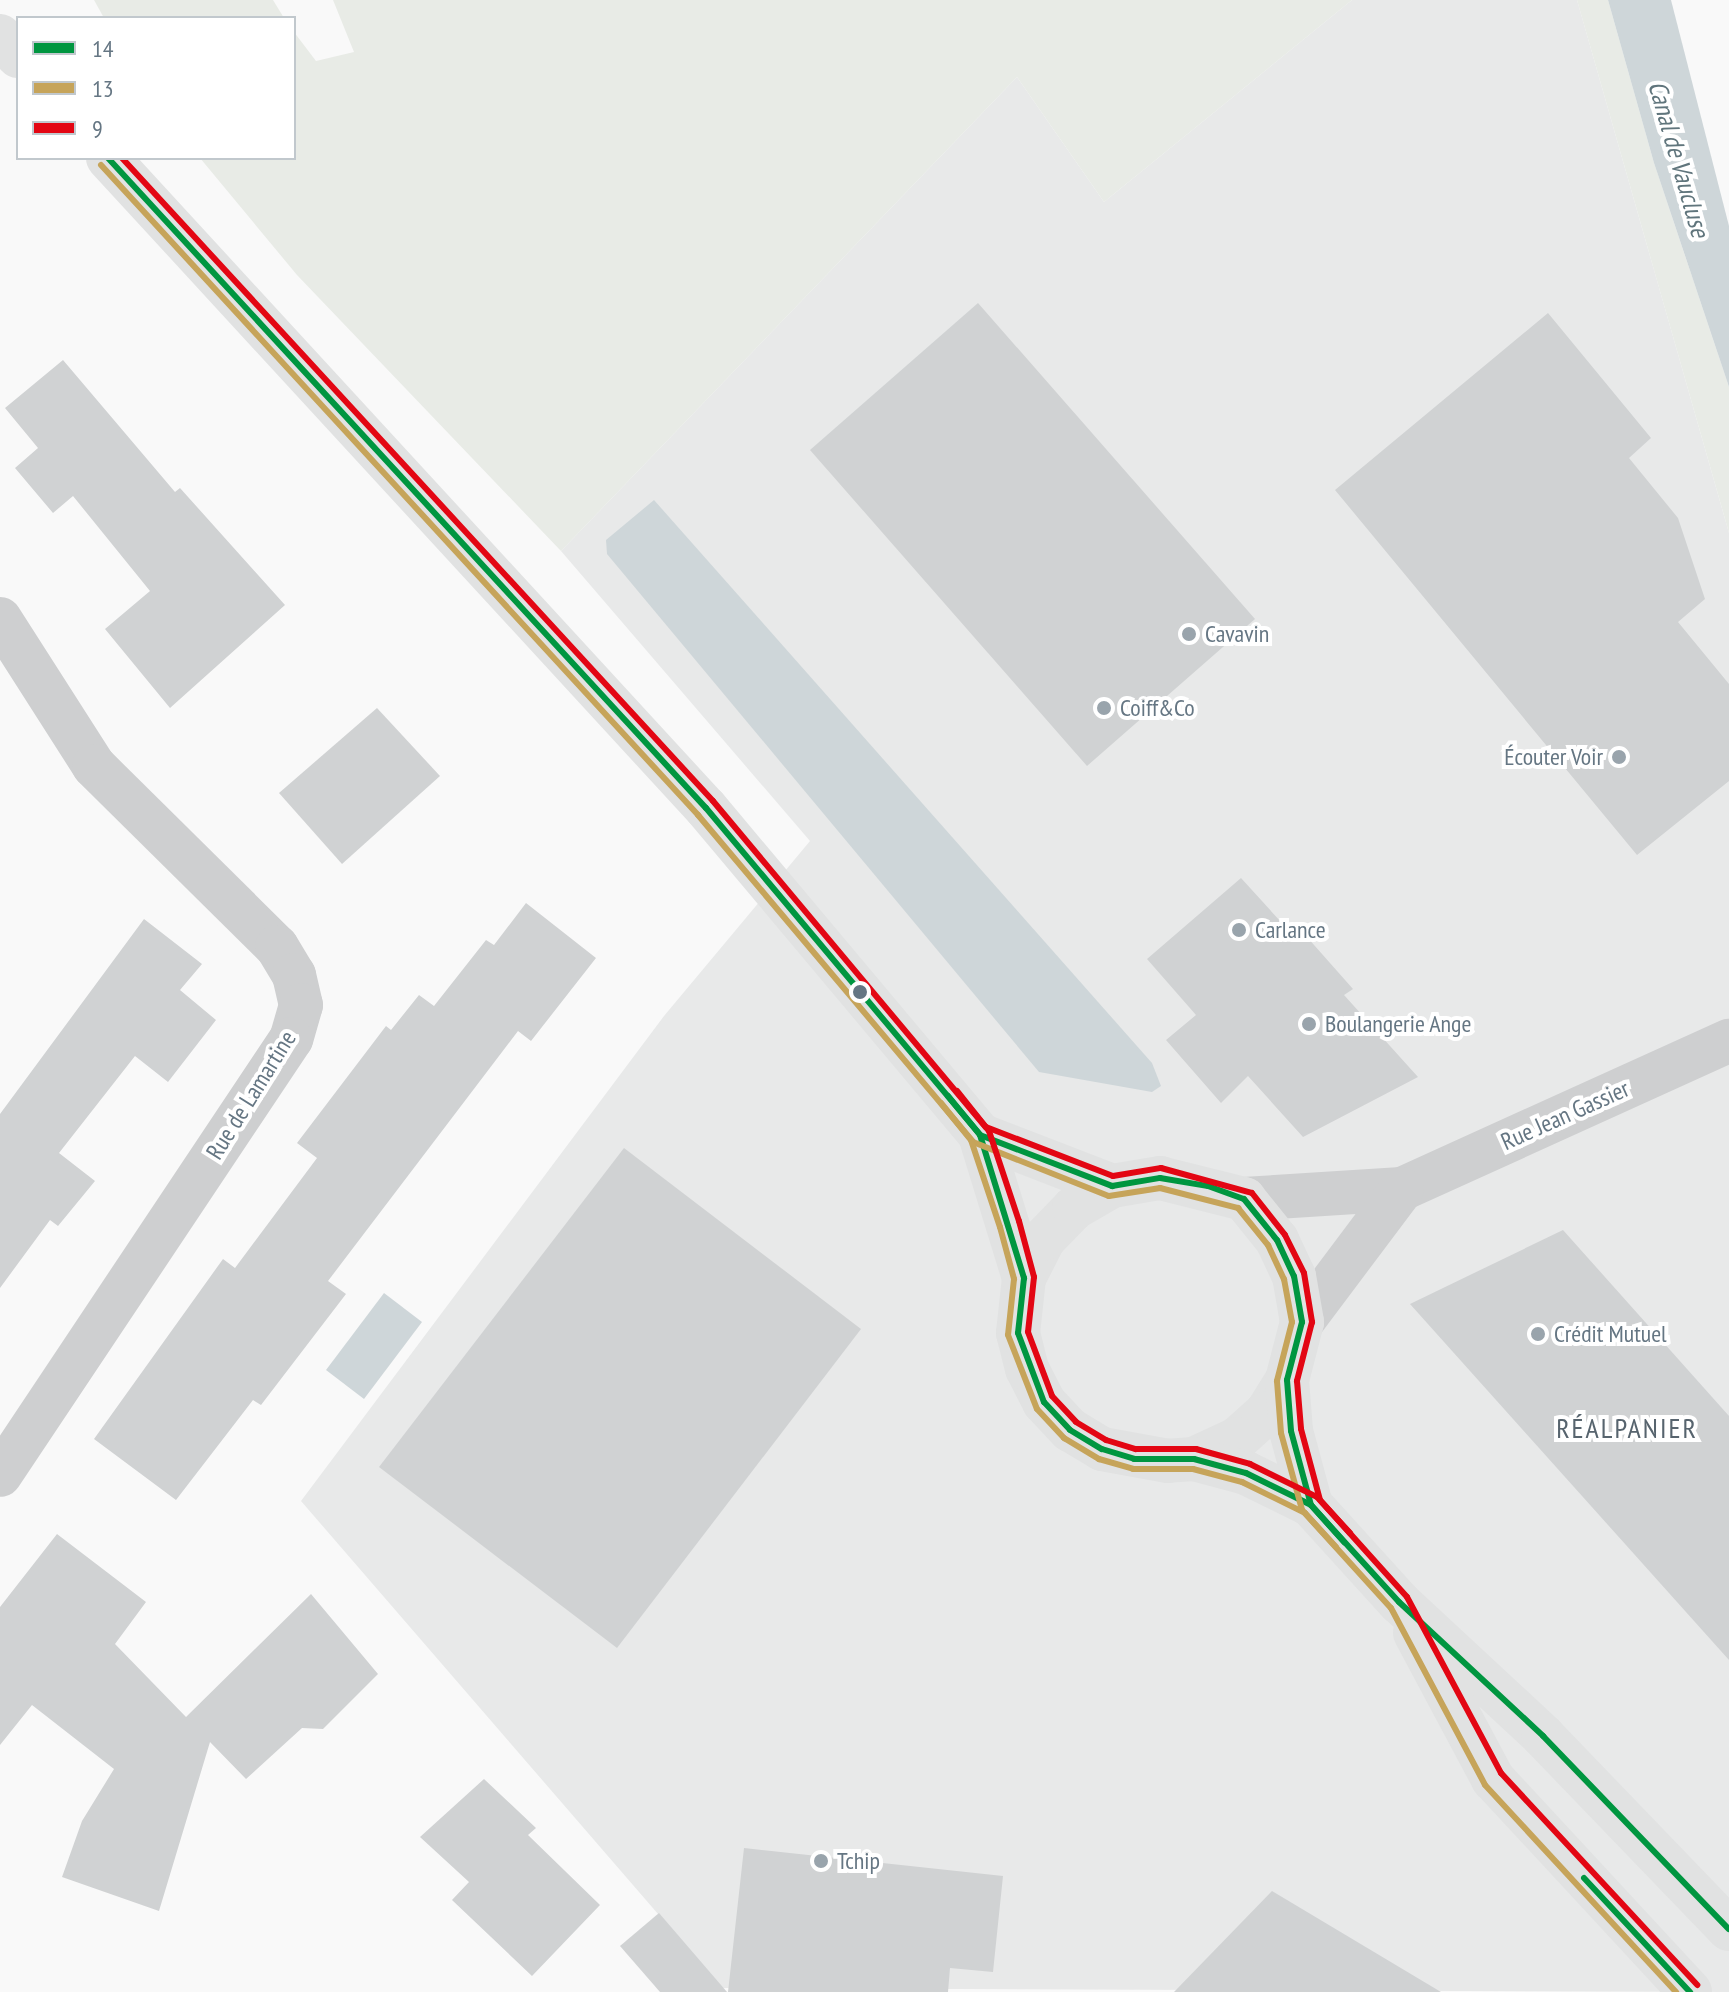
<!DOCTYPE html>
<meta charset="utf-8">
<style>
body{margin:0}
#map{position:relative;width:1729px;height:1992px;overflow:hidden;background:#f9f9f9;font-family:"PT Sans Narrow",sans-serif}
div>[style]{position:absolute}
.built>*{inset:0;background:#e8e9e9}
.green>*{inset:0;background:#e8ebe6}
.water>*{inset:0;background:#ced6d9}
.building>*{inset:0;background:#d0d2d3}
.minor>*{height:44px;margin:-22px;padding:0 22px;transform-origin:22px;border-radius:22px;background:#cecfd0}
.major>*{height:44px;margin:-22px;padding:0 22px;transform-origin:22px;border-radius:22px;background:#e1e2e2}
.bus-1>*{height:6px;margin:-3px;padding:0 3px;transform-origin:3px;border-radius:3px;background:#009640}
.bus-2>*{height:6px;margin:-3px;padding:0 3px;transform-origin:3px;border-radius:3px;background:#c6a45a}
.bus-3>*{height:6px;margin:-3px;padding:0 3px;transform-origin:3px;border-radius:3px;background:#e30613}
.dots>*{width:22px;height:22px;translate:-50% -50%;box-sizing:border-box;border:4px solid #fff;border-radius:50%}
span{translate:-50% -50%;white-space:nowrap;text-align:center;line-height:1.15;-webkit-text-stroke:8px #fff;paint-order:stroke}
.poi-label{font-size:24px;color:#657683}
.left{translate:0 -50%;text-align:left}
.right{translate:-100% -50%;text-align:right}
.street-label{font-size:24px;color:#657683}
.water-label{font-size:26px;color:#60757c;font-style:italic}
.quarter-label{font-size:28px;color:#57646e;letter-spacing:2px}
.legend{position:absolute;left:16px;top:16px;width:280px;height:144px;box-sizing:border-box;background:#fff;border:2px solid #c1c8cd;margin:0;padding:10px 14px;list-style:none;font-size:24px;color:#657683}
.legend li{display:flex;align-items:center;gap:16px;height:40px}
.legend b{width:40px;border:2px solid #c1c8cd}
</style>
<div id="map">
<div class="built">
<i style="clip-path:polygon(1352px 0,1577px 0,1729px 533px,1729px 1992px,722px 1988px,301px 1501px,664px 1016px,810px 841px,561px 551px,1017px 77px,1104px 202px)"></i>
</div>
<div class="green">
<i style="clip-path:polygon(94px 0,273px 0,284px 18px,104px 18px)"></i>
<i style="clip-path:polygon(333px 0,1352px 0,1104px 202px,1017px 77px,561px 551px,297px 275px,200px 158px,294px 158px,294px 32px,316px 61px,354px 52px)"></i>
<i style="clip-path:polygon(1577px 0,1608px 0,1654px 163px,1729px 387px,1729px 533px)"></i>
</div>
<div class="water">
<i style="clip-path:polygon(1608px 0,1671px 0,1729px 226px,1729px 387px,1654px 163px)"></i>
<i style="clip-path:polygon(654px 500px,1152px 1063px,1161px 1086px,1152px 1092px,1039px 1072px,607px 554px,606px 540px)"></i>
<i style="clip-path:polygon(384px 1293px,422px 1322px,364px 1399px,326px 1370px)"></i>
</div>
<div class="building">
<i style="clip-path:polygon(978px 303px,1255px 619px,1087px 766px,810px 450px)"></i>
<i style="clip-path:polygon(1548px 313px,1651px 438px,1629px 458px,1678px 518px,1705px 599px,1678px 622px,1729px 684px,1729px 781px,1637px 855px,1335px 490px)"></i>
<i style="clip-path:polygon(63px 360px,175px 492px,180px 488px,285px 605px,170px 708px,105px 629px,150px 591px,73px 496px,53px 513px,15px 468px,38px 448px,5px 408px)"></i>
<i style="clip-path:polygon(377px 708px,440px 776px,342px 864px,279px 793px)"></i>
<i style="clip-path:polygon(1241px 878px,1291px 933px,1299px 928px,1353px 989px,1344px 995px,1418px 1077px,1303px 1137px,1248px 1076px,1221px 1103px,1166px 1040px,1196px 1015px,1147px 959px)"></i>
<i style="clip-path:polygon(526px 903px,596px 958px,531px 1041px,518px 1031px,328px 1281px,346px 1294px,261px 1405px,253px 1400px,176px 1500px,94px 1439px,223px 1259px,235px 1268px,317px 1158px,297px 1143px,386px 1026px,391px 1030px,419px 995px,434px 1006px,486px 940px,494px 945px)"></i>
<i style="clip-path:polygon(144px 919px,202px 964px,180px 990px,216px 1020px,168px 1082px,135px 1056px,59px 1153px,95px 1181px,58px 1226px,50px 1220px,0 1288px,0 1114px)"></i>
<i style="clip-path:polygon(624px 1148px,861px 1329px,617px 1648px,379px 1467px)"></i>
<i style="clip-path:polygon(1563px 1230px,1729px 1416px,1729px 1660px,1410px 1304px)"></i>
<i style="clip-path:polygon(57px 1534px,146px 1602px,115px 1644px,186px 1717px,311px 1594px,378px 1674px,323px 1729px,302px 1728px,246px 1779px,210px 1742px,159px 1911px,62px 1877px,82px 1821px,114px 1769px,32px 1705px,0 1745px,0 1607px)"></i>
<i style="clip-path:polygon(484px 1779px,536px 1828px,528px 1835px,600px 1905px,532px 1976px,452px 1900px,469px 1882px,420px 1837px)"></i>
<i style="clip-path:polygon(744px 1848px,1003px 1876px,993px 1972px,950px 1968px,948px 1992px,728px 1992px)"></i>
<i style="clip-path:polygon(1272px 1891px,1441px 1992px,1174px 1992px)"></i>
<i style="clip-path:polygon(659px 1913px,727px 1992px,660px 1992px,620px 1946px)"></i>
</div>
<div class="minor">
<i style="left:0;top:619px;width:174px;rotate:57.4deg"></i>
<i style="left:94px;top:766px;width:257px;rotate:44.7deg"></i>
<i style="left:277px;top:947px;width:33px;rotate:59deg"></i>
<i style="left:294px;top:975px;width:31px;rotate:77deg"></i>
<i style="left:301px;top:1005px;width:35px;rotate:106deg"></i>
<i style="left:291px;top:1039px;width:524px;rotate:123.72deg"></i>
<i style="left:1244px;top:1199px;width:158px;rotate:-3.6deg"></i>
<i style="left:1402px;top:1189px;width:359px;rotate:-24.4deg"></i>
<i style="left:1302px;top:1322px;width:166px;rotate:-53.1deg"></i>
</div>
<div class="major">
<i style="left:0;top:36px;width:27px;rotate:48deg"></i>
<i style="left:108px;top:158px;width:883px;rotate:47.39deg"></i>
<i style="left:706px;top:808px;width:427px;rotate:50deg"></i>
<i style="left:980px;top:1135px;width:150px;rotate:72.9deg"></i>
<i style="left:980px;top:1135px;width:142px;rotate:21.1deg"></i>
<i style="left:1160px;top:1178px;width:87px;rotate:14deg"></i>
<i style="left:1244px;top:1199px;width:53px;rotate:51.2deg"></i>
<i style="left:1277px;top:1240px;width:40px;rotate:65deg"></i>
<i style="left:1294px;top:1276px;width:47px;rotate:80.1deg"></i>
<i style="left:1302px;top:1322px;width:60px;rotate:104.5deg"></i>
<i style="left:1287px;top:1380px;width:39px;rotate:122deg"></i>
<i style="left:1266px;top:1413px;width:39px;rotate:138deg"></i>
<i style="left:1237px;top:1439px;width:47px;rotate:155.1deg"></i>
<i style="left:1194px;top:1459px;width:26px;rotate:176deg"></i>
<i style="left:1168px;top:1461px;width:67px;rotate:-169.7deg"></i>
<i style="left:1102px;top:1449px;width:37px;rotate:-149deg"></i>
<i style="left:1070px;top:1430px;width:38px;rotate:-133deg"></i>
<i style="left:1044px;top:1402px;width:37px;rotate:-117deg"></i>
<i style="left:1027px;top:1369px;width:37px;rotate:-104deg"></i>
<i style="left:1018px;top:1333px;width:55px;rotate:-83.8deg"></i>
<i style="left:1024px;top:1278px;width:44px;rotate:-62.9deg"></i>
<i style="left:1044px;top:1239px;width:43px;rotate:-45.9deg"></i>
<i style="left:1074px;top:1208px;width:44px;rotate:-30.1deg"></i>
<i style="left:1112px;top:1186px;width:49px;rotate:-9.5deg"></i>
<i style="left:1287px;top:1380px;width:51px;rotate:85.5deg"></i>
<i style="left:1291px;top:1431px;width:77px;rotate:74.9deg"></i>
<i style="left:1194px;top:1459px;width:54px;rotate:15.1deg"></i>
<i style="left:1246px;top:1473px;width:72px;rotate:26.2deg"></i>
<i style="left:1311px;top:1505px;width:131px;rotate:47.8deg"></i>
<i style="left:1399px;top:1602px;width:197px;rotate:42.9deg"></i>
<i style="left:1543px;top:1736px;width:268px;rotate:46.1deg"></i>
<i style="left:1415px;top:1633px;width:166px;rotate:61.9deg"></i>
<i style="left:1493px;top:1779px;width:290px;rotate:47.2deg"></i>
</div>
<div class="bus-1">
<i style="left:108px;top:158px;width:883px;rotate:47.39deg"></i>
<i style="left:706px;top:808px;width:427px;rotate:50deg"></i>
<i style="left:980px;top:1135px;width:150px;rotate:72.9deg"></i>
<i style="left:1024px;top:1278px;width:55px;rotate:96.2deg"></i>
<i style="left:1018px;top:1333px;width:74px;rotate:69.4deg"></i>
<i style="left:1044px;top:1402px;width:38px;rotate:47deg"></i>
<i style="left:1070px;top:1430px;width:37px;rotate:31deg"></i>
<i style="left:1102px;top:1449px;width:34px;rotate:17deg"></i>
<i style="left:1134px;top:1459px;width:60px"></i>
<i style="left:1194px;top:1459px;width:54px;rotate:15.1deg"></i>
<i style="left:1246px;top:1473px;width:72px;rotate:26.2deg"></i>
<i style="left:1311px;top:1505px;width:131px;rotate:47.8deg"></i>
<i style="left:1399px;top:1602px;width:197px;rotate:42.9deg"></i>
<i style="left:1543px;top:1736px;width:268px;rotate:46.1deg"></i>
<i style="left:948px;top:1096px;width:50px;rotate:50.6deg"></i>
<i style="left:980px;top:1135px;width:142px;rotate:21.1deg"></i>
<i style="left:1112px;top:1186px;width:49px;rotate:-9.5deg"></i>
<i style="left:1160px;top:1178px;width:49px;rotate:9.5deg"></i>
<i style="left:1208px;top:1186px;width:38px;rotate:20deg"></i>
<i style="left:1244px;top:1199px;width:53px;rotate:51.2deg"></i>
<i style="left:1277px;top:1240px;width:40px;rotate:65deg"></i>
<i style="left:1294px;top:1276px;width:47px;rotate:80.1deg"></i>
<i style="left:1302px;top:1322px;width:60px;rotate:104.5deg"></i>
<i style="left:1287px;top:1380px;width:51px;rotate:85.5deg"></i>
<i style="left:1291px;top:1431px;width:77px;rotate:74.9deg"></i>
<i style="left:1311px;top:1505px;width:50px;rotate:48.3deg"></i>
<i style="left:1584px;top:1878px;width:156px;rotate:47.1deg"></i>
</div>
<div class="bus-2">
<i style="left:101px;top:165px;width:883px;rotate:47.43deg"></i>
<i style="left:698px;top:815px;width:427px;rotate:49.9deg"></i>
<i style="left:973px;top:1142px;width:146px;rotate:21.7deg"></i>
<i style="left:1109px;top:1196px;width:52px;rotate:-8.9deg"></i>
<i style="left:1160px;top:1188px;width:81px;rotate:14.4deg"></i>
<i style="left:1238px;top:1208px;width:48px;rotate:51deg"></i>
<i style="left:1268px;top:1245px;width:38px;rotate:65deg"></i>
<i style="left:1284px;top:1279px;width:44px;rotate:79.5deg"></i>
<i style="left:1292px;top:1322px;width:61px;rotate:104.3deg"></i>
<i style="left:1277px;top:1381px;width:52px;rotate:85.6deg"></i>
<i style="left:1281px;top:1433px;width:80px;rotate:74.7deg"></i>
<i style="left:1302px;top:1510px;width:132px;rotate:47.8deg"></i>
<i style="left:1391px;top:1608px;width:200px;rotate:62deg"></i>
<i style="left:1485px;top:1785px;width:282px;rotate:47.3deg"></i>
<i style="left:941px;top:1103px;width:48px;rotate:51deg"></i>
<i style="left:971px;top:1140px;width:92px;rotate:71.6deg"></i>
<i style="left:1000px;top:1227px;width:54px;rotate:74.9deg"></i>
<i style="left:1014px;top:1279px;width:56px;rotate:96.1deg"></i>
<i style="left:1008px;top:1335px;width:79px;rotate:68.6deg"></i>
<i style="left:1037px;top:1409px;width:40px;rotate:47deg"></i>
<i style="left:1064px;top:1438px;width:41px;rotate:31deg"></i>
<i style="left:1099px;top:1459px;width:35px;rotate:16deg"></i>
<i style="left:1133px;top:1469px;width:60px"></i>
<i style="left:1193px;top:1469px;width:51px;rotate:14.9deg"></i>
<i style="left:1242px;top:1482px;width:70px;rotate:26.2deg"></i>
<i style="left:1305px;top:1513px;width:46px;rotate:47.6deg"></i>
</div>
<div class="bus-3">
<i style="left:122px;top:158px;width:873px;rotate:47.41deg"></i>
<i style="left:713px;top:801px;width:425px;rotate:50.1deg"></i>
<i style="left:986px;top:1127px;width:136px;rotate:21.1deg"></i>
<i style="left:1113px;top:1176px;width:49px;rotate:-9.5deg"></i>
<i style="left:1161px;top:1168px;width:94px;rotate:15.4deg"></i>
<i style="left:1252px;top:1193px;width:53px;rotate:51.8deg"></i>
<i style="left:1285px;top:1235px;width:42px;rotate:63.4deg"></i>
<i style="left:1304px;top:1273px;width:50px;rotate:80.7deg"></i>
<i style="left:1312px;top:1322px;width:61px;rotate:104.3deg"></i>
<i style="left:1297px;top:1381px;width:48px;rotate:85.2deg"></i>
<i style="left:1301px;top:1429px;width:73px;rotate:75deg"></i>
<i style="left:1320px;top:1500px;width:130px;rotate:48.1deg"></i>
<i style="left:1407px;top:1597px;width:200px;rotate:61.9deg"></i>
<i style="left:1501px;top:1773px;width:289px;rotate:47.2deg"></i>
<i style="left:957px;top:1091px;width:51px;rotate:51.3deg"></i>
<i style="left:989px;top:1131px;width:95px;rotate:71.6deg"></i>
<i style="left:1019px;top:1221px;width:58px;rotate:75deg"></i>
<i style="left:1034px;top:1277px;width:55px;rotate:96.2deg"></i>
<i style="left:1028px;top:1332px;width:68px;rotate:69.4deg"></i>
<i style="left:1052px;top:1396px;width:35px;rotate:47deg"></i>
<i style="left:1076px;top:1422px;width:35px;rotate:31deg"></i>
<i style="left:1106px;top:1440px;width:31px;rotate:17deg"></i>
<i style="left:1136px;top:1449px;width:60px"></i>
<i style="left:1196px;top:1449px;width:56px;rotate:15.5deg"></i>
<i style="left:1250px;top:1464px;width:75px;rotate:26.2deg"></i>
<i style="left:1317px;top:1497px;width:49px;rotate:47.5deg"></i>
</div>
<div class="dots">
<i style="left:1189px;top:634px;background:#99a4ac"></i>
<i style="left:1104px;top:708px;background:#99a4ac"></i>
<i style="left:1619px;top:757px;background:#99a4ac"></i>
<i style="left:1239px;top:930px;background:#99a4ac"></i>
<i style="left:860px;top:992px;background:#657683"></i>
<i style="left:1309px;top:1024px;background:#99a4ac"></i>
<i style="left:1538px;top:1334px;background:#99a4ac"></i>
<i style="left:821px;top:1861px;background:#99a4ac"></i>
</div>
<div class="poi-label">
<span class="left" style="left:1205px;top:634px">Cavavin</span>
<span class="left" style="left:1120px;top:708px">Coiff&amp;Co</span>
<span class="right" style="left:1603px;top:757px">Écouter Voir</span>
<span class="left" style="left:1255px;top:930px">Carlance</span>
<span class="left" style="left:1325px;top:1024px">Boulangerie Ange</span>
<span class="left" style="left:1554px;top:1334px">Crédit Mutuel</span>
<span class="left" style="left:837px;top:1861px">Tchip</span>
</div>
<div class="street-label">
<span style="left:251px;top:1095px;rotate:-58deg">Rue de Lamartine</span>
<span style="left:1565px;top:1115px;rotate:-24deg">Rue Jean Gassier</span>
</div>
<div class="water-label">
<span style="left:1679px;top:159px;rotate:74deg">Canal de Vaucluse</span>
</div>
<div class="quarter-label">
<span style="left:1627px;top:1428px">RÉALPANIER</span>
</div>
<ul class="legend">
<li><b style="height:10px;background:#009640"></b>14</li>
<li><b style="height:10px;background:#c6a45a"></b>13</li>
<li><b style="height:10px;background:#e30613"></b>9</li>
</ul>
</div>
